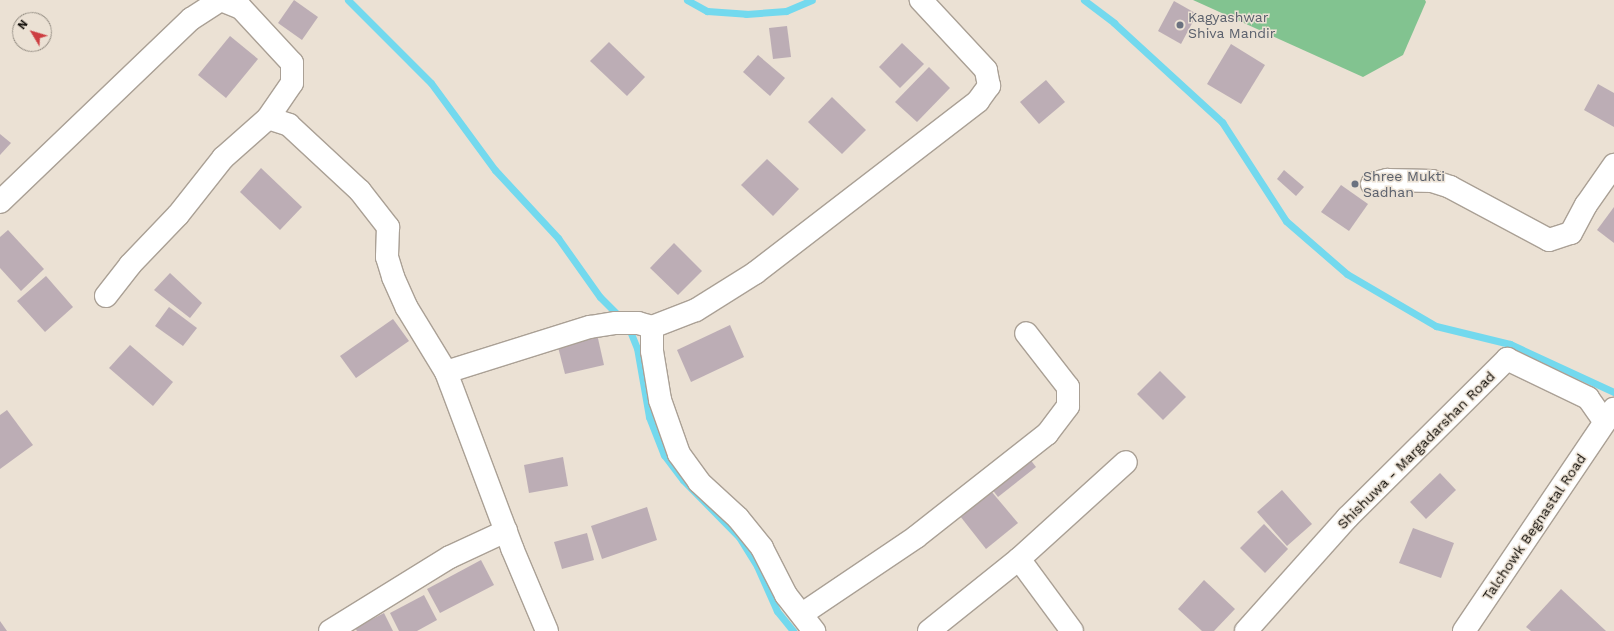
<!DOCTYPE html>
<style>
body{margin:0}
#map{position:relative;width:1614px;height:631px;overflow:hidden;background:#ebe1d4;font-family:"Work Sans",sans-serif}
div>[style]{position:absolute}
.forest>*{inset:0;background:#82c390}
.stream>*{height:7px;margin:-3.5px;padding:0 3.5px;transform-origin:3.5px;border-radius:3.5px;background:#73d9ee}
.building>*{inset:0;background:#bcadb5}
.roads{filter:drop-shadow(1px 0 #aaa095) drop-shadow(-1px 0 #aaa095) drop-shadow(0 1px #aaa095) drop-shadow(0 -1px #aaa095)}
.street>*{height:22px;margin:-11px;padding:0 11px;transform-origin:11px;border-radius:11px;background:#fff}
.secondary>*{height:22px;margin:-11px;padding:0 11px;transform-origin:11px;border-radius:11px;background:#fff}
.dots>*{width:11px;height:11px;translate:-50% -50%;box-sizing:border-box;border:2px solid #ebe1d4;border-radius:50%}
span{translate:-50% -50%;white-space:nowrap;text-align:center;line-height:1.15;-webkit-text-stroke:3px #ebe1d4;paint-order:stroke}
.worship-label{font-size:14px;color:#5b616d}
.left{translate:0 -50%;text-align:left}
.street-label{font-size:14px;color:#110e09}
.north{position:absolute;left:12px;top:12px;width:40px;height:40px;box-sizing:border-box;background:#ebe1d4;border:1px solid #948d83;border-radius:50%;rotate:308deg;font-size:11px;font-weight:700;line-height:16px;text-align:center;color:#110e09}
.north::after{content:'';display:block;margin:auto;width:14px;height:18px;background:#cd3d41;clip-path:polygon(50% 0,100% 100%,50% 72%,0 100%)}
</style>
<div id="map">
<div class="forest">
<i style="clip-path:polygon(1193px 0,1425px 0,1426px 2px,1403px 55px,1363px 77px)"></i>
</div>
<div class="stream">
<i style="left:348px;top:0;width:117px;rotate:45deg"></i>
<i style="left:431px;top:83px;width:108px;rotate:53.7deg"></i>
<i style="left:495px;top:170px;width:93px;rotate:47.2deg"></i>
<i style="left:558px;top:238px;width:72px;rotate:54.6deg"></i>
<i style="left:600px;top:297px;width:30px;rotate:45deg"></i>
<i style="left:687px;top:0;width:23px;rotate:29deg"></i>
<i style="left:707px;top:11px;width:39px;rotate:4deg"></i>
<i style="left:746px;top:14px;width:40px;rotate:-4.3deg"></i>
<i style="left:786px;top:11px;width:28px;rotate:-23deg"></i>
<i style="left:1084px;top:0;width:38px;rotate:37deg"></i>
<i style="left:1114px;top:23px;width:147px;rotate:42.5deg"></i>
<i style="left:1222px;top:122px;width:118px;rotate:57.1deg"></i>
<i style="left:1286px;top:221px;width:81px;rotate:41deg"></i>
<i style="left:1347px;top:274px;width:103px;rotate:30.3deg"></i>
<i style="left:1436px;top:326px;width:76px;rotate:13.7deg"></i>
<i style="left:1510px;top:344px;width:115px;rotate:24.8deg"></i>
<i style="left:628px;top:326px;width:24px;rotate:68deg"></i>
<i style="left:637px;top:348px;width:70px;rotate:80.1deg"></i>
<i style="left:649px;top:417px;width:41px;rotate:68.5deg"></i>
<i style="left:664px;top:455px;width:31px;rotate:53deg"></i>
<i style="left:683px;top:480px;width:80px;rotate:45.5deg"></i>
<i style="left:739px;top:537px;width:34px;rotate:58deg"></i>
<i style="left:757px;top:566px;width:49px;rotate:66deg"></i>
<i style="left:777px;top:611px;width:26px;rotate:51deg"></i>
</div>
<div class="building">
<i style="clip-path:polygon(294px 0,318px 17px,302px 40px,278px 23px)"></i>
<i style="clip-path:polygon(1174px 1px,1197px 14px,1181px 44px,1158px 31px)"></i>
<i style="clip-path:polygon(787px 26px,791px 57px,773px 59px,769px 28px)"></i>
<i style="clip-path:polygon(230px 36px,258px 59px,226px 98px,198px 75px)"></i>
<i style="clip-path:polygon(609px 42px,645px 77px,627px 96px,590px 61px)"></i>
<i style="clip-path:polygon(902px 43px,924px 64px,900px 88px,879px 67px)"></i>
<i style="clip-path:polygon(1231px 44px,1265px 65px,1241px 104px,1207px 84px)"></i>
<i style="clip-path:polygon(758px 55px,785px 78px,770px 96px,743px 72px)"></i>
<i style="clip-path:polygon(929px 67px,950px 88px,917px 122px,895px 102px)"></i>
<i style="clip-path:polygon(1046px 80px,1065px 102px,1039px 124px,1020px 102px)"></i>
<i style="clip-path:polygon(1598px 84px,1614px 93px,1614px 127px,1584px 110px)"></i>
<i style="clip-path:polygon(832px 97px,866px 130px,842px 154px,808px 122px)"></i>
<i style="clip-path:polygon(0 134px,11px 143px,0 155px)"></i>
<i style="clip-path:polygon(767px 159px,799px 189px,773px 216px,741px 185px)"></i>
<i style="clip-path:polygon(261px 168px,302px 207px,280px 230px,240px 192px)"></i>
<i style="clip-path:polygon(1284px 170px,1304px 187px,1296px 196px,1277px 179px)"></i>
<i style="clip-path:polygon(1341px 185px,1368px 204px,1349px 231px,1321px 212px)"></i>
<i style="clip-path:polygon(1614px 207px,1614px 243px,1597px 230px)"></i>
<i style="clip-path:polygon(8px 230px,44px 269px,21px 291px,0 268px,0 237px)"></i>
<i style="clip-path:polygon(674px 243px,702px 271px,678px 295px,650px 268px)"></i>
<i style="clip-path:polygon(170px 273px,202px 303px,190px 318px,154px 290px)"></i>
<i style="clip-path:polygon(46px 276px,73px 307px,45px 332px,17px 301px)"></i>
<i style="clip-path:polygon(169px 307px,197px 328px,183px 346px,155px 326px)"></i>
<i style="clip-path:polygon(393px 319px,409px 341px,356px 378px,340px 356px)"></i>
<i style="clip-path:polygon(730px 325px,744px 357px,691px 382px,677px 350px)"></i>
<i style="clip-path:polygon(597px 334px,604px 365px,565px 374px,557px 343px)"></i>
<i style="clip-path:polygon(130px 345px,173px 382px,153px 406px,109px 368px)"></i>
<i style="clip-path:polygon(1160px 371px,1186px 397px,1163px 420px,1137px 394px)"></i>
<i style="clip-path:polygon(7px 410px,33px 445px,0 469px,0 415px)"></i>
<i style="clip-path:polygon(1026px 454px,1036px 467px,998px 497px,988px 484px)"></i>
<i style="clip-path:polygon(563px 457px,568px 486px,529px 493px,524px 465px)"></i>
<i style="clip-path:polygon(1440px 473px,1456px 490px,1426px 519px,1410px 502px)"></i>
<i style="clip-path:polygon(1282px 490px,1312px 524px,1287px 546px,1257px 512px)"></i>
<i style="clip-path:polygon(991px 491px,1018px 523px,986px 549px,960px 516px)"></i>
<i style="clip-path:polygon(647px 507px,657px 540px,602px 559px,591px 526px)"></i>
<i style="clip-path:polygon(1264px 524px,1288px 549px,1265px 573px,1240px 548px)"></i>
<i style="clip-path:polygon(1413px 528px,1454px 543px,1441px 578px,1399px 563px)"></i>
<i style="clip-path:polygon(587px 533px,594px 560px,562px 569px,554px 542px)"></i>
<i style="clip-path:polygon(481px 560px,494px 585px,440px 613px,427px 589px)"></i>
<i style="clip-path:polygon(1204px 580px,1235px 609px,1214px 631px,1202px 631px,1178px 609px)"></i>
<i style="clip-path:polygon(1561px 589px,1606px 631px,1531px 631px,1526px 627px)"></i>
<i style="clip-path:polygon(424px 595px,437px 620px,417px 631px,399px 631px,390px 613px)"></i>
<i style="clip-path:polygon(384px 613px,393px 631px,357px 631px,355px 628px)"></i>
<i style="clip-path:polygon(0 621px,7px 631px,0 631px)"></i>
</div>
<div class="roads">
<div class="street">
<i style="left:268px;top:118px;width:22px;rotate:18deg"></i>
<i style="left:289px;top:125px;width:97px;rotate:42.9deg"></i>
<i style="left:360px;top:191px;width:46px;rotate:52.1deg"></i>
<i style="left:388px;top:227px;width:30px;rotate:92deg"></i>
<i style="left:387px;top:257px;width:21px;rotate:73deg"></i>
<i style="left:393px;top:277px;width:34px;rotate:66deg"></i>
<i style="left:407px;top:308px;width:75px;rotate:58.6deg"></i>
<i style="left:446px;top:372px;width:188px;rotate:69.4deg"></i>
<i style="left:512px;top:548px;width:90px;rotate:67.1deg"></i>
<i style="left:1372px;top:184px;width:16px;rotate:-15deg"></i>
<i style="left:1387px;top:180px;width:45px;rotate:1.3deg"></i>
<i style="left:1432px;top:181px;width:19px;rotate:18deg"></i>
<i style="left:1450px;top:187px;width:112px;rotate:28.2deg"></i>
<i style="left:1549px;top:240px;width:23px;rotate:-18deg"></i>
<i style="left:1571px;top:233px;width:32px;rotate:-62deg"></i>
<i style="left:1586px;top:205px;width:49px;rotate:-55deg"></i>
<i style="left:0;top:202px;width:265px;rotate:-43.8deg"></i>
<i style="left:191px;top:19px;width:35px;rotate:-33deg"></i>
<i style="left:106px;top:296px;width:39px;rotate:-52deg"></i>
<i style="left:130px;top:265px;width:69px;rotate:-46.2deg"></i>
<i style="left:178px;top:215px;width:73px;rotate:-51.7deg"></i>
<i style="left:223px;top:158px;width:60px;rotate:-41.6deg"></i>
<i style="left:268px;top:118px;width:42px;rotate:-55.6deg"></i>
<i style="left:292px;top:83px;width:20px;rotate:-90deg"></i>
<i style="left:292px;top:63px;width:75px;rotate:-132.8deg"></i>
<i style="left:241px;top:8px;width:22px;rotate:-158deg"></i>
<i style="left:652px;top:327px;width:24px;rotate:90deg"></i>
<i style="left:652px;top:351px;width:50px;rotate:80.7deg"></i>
<i style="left:660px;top:400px;width:57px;rotate:70.6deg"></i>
<i style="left:679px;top:454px;width:34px;rotate:54deg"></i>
<i style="left:699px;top:482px;width:53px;rotate:42.7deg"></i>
<i style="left:738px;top:518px;width:38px;rotate:51deg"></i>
<i style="left:762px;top:548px;width:53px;rotate:62.9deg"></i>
<i style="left:786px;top:595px;width:46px;rotate:52.1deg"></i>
<i style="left:446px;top:372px;width:151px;rotate:-17.4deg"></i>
<i style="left:590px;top:327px;width:26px;rotate:-9deg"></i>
<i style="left:616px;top:323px;width:22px"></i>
<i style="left:638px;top:323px;width:15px;rotate:16deg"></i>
<i style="left:652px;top:327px;width:47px;rotate:-21.1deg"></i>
<i style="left:696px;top:310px;width:70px;rotate:-32.1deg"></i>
<i style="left:755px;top:273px;width:282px;rotate:-37.6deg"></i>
<i style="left:978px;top:101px;width:19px;rotate:-54deg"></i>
<i style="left:989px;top:86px;width:16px;rotate:-101deg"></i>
<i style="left:986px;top:70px;width:96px;rotate:-132.9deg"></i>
<i style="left:1019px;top:559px;width:89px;rotate:53.6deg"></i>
<i style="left:802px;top:614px;width:138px;rotate:-34deg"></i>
<i style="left:916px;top:537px;width:167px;rotate:-38.2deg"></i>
<i style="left:1047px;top:434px;width:35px;rotate:-53deg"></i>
<i style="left:1068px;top:406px;width:19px;rotate:-90deg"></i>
<i style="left:1068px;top:387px;width:68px;rotate:-127.9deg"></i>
<i style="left:330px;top:631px;width:141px;rotate:-31.7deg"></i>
<i style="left:450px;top:557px;width:62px;rotate:-24.9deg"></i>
<i style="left:929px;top:631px;width:115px;rotate:-38.7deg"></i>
<i style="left:1019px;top:559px;width:144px;rotate:-42.2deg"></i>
<i style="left:1246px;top:631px;width:152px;rotate:-48.2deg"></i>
<i style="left:1347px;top:518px;width:226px;rotate:-44.8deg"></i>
<i style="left:1507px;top:359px;width:90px;rotate:25.7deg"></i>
<i style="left:1588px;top:398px;width:29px;rotate:55deg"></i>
</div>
<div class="secondary">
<i style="left:1464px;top:631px;width:268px;rotate:-56deg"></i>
</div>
</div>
<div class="dots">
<i style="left:1180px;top:25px;background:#6b7280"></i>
<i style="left:1355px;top:184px;background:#6b7280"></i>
</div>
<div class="worship-label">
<span class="left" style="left:1188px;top:25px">Kagyashwar<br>Shiva Mandir</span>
<span class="left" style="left:1363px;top:184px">Shree Mukti<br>Sadhan</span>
</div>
<div class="street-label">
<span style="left:1416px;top:450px;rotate:-45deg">Shishuwa - Margadarshan Road</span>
<span style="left:1534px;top:527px;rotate:-56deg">Talchowk Begnastal Road</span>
</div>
<div class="north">N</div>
</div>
